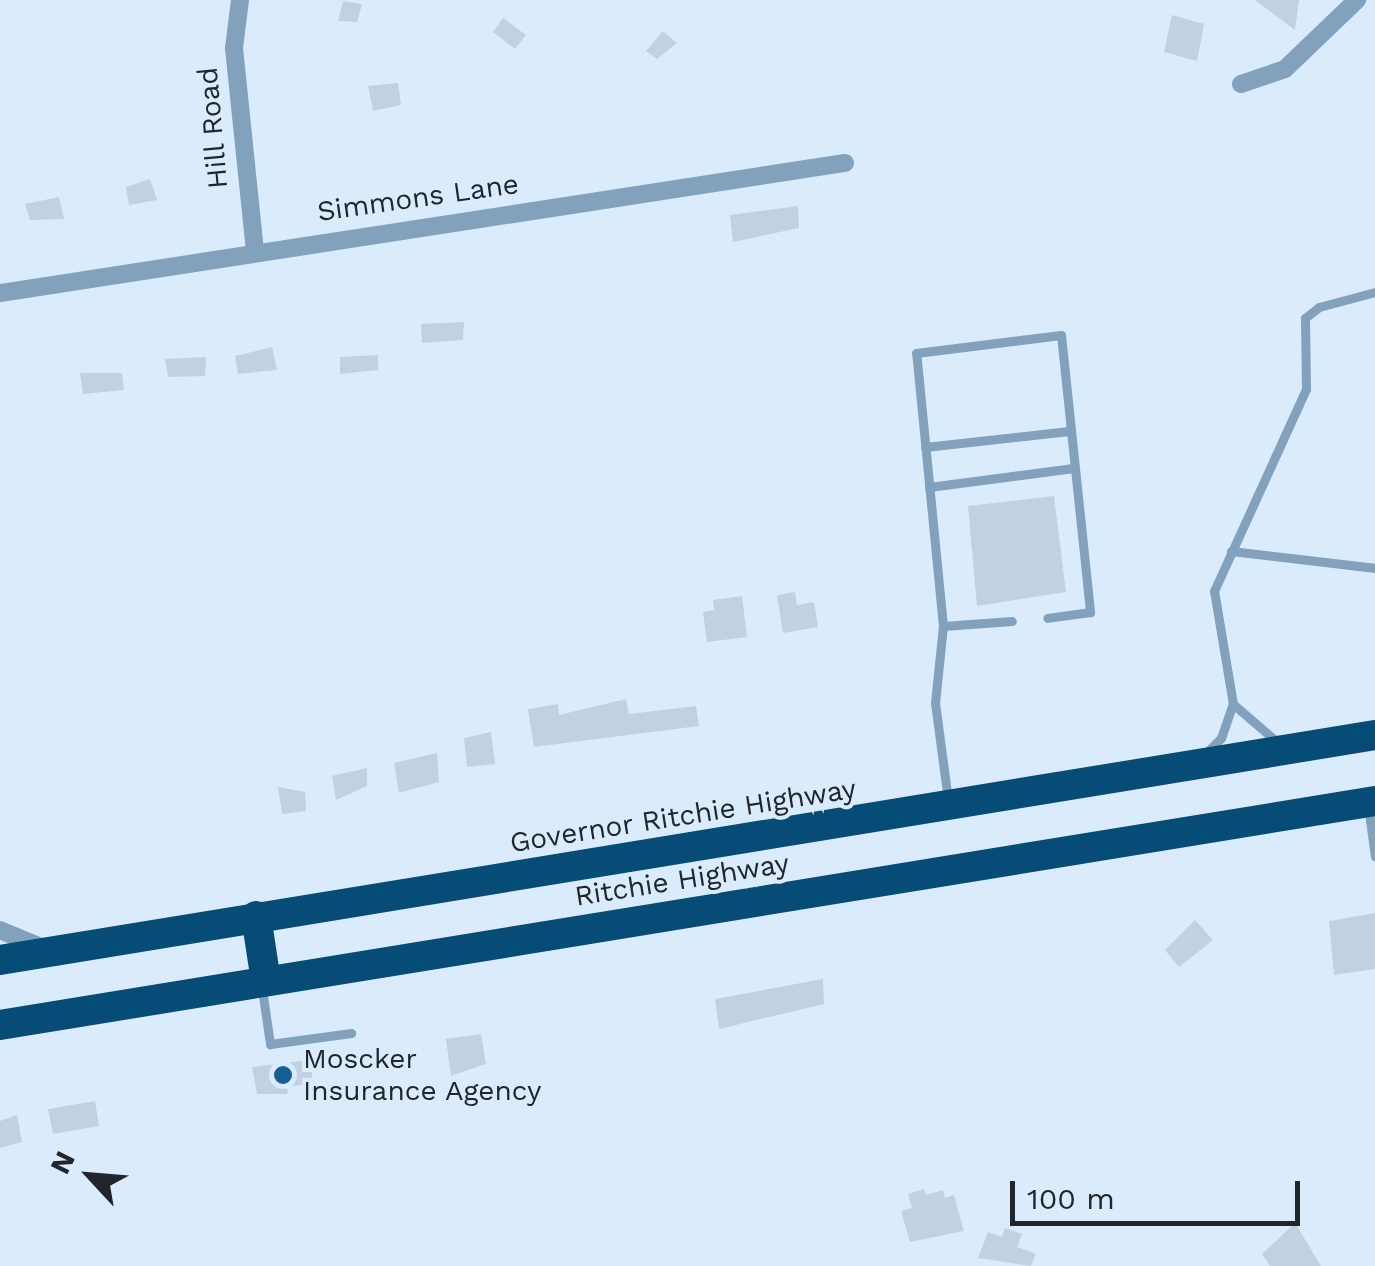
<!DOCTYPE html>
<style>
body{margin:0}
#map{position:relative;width:1375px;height:1266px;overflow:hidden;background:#daecfc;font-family:"Work Sans",sans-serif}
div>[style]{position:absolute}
.building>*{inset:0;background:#c0d2e2}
.lane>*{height:9px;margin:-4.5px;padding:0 4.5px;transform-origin:4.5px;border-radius:4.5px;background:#81a1bc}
.street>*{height:18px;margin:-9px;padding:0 9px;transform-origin:9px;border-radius:9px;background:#81a1bc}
.highway>*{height:30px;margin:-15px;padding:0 15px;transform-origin:15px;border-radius:15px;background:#074b77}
.dots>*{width:28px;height:28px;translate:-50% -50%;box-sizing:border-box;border:5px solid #daecfc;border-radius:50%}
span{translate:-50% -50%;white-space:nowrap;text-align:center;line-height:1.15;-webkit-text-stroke:8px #daecfc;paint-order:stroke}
.street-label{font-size:28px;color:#20262c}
.poi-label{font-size:28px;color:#20262c}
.left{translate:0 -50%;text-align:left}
.north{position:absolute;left:40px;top:1126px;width:100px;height:100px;-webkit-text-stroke:8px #daecfc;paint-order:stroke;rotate:296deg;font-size:28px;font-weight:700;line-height:40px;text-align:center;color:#20262c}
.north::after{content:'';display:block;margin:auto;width:35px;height:45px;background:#20262c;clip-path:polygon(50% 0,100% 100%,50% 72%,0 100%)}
.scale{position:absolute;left:1010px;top:1181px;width:290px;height:45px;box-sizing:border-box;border:5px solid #20262c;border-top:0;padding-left:12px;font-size:30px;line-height:35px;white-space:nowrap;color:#20262c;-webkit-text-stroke:8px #daecfc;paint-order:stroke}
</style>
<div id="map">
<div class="building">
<i style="clip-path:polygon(1255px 0,1299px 0,1295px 30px)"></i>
<i style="clip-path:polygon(343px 1px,362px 4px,357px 22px,338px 21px)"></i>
<i style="clip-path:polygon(1172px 15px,1204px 24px,1197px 61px,1164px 52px)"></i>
<i style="clip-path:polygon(503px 18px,526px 35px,515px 49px,493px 32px)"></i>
<i style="clip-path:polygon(663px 31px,677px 43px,657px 59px,646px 51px)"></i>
<i style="clip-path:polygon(398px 83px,401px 105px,373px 111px,368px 86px)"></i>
<i style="clip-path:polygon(150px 179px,157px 200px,129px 205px,126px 187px)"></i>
<i style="clip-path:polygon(59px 197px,64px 219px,30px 220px,25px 204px)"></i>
<i style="clip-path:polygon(798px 206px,799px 228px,733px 242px,730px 215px)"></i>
<i style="clip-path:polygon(464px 322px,463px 340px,422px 343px,421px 324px)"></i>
<i style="clip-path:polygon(272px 347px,277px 370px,238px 374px,235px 356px)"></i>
<i style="clip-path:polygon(378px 355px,378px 370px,340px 374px,340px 357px)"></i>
<i style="clip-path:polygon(206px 357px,205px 376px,168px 377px,165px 359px)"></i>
<i style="clip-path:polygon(80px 373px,122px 373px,124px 390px,83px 394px)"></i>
<i style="clip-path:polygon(1054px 496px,1066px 592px,977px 606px,968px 506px)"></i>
<i style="clip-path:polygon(795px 592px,797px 605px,814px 602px,818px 627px,783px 633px,777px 595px)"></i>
<i style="clip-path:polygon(742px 596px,747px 637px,707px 642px,703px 612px,714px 610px,713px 600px)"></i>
<i style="clip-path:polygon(626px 699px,629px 714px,696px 706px,699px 726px,534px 747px,528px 709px,558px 704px,559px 715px)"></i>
<i style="clip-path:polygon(491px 732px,495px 764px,467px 767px,464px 738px)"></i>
<i style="clip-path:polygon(437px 753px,439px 782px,399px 793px,394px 763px)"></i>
<i style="clip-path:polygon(367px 768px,367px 786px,336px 800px,332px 776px)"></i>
<i style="clip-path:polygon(278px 787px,305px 792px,306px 811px,282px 814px)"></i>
<i style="clip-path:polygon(1375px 913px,1375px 969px,1334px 975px,1329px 921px)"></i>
<i style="clip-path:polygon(1195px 920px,1213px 940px,1179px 967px,1165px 950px)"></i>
<i style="clip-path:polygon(823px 979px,824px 1004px,719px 1029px,715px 999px)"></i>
<i style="clip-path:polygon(481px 1034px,486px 1064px,451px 1076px,446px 1039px)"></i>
<i style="clip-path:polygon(310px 1060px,313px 1083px,287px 1087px,288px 1094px,257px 1094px,252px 1067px)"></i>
<i style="clip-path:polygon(95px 1101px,99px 1126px,53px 1134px,48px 1109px)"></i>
<i style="clip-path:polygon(17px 1115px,22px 1142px,0 1148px,0 1121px)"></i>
<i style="clip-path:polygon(924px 1189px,926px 1195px,943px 1190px,945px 1198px,954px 1195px,964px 1231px,910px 1242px,901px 1211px,912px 1208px,908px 1194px)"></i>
<i style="clip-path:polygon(1295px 1223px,1321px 1266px,1270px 1266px,1262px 1254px)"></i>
<i style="clip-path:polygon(1005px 1228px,1022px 1234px,1017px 1247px,1036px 1254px,1031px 1266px,978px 1258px,988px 1232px,1002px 1237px)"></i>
</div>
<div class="lane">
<i style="left:925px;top:447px;width:145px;rotate:-6.3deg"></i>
<i style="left:929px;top:487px;width:146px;rotate:-7.5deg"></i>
<i style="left:1231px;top:551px;width:145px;rotate:6.7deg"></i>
<i style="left:943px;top:626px;width:69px;rotate:-4.1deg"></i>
<i style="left:1233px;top:704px;width:57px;rotate:40.7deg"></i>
<i style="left:1205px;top:754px;width:23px;rotate:-45deg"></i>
<i style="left:1221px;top:738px;width:36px;rotate:-71deg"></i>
<i style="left:1233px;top:704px;width:115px;rotate:-99.5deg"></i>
<i style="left:1214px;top:591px;width:222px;rotate:-65.5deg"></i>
<i style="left:1306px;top:389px;width:71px;rotate:-90.8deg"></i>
<i style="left:1305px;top:318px;width:18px;rotate:-38deg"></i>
<i style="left:1319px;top:307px;width:58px;rotate:-15deg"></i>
<i style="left:948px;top:800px;width:98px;rotate:-97.6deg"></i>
<i style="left:935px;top:703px;width:77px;rotate:-84.1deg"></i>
<i style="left:943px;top:626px;width:274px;rotate:-95.6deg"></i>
<i style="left:916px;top:353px;width:146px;rotate:-7.1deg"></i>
<i style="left:1061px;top:335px;width:279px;rotate:84deg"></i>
<i style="left:1090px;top:612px;width:43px;rotate:172.1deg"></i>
<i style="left:1368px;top:805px;width:52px;rotate:82.3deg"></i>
<i style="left:262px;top:989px;width:56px;rotate:81.7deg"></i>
<i style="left:270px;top:1044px;width:82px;rotate:-7.7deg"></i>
</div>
<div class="street">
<i style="left:240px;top:0;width:48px;rotate:97.1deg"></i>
<i style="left:234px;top:48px;width:203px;rotate:84.1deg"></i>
<i style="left:1241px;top:84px;width:46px;rotate:-18.8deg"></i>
<i style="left:1285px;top:69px;width:100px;rotate:-43.8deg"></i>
<i style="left:0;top:293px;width:855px;rotate:-8.75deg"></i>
<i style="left:0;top:930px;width:47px;rotate:22.7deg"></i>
</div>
<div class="highway">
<i style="left:256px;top:916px;width:66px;rotate:81.3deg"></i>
<i style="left:0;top:960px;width:1393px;rotate:-9.29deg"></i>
<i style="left:0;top:1025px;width:1393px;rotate:-9.25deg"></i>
</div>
<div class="dots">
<i style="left:283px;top:1075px;background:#145f93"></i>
</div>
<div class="street-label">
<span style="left:213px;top:128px;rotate:-95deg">Hill Road</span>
<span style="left:418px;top:198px;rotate:-8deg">Simmons Lane</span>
<span style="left:683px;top:816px;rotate:-9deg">Governor Ritchie Highway</span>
<span style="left:682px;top:880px;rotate:-9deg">Ritchie Highway</span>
</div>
<div class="poi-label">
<span class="left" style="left:303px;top:1075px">Moscker<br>Insurance Agency</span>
</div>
<div class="north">N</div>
<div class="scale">100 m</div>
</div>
